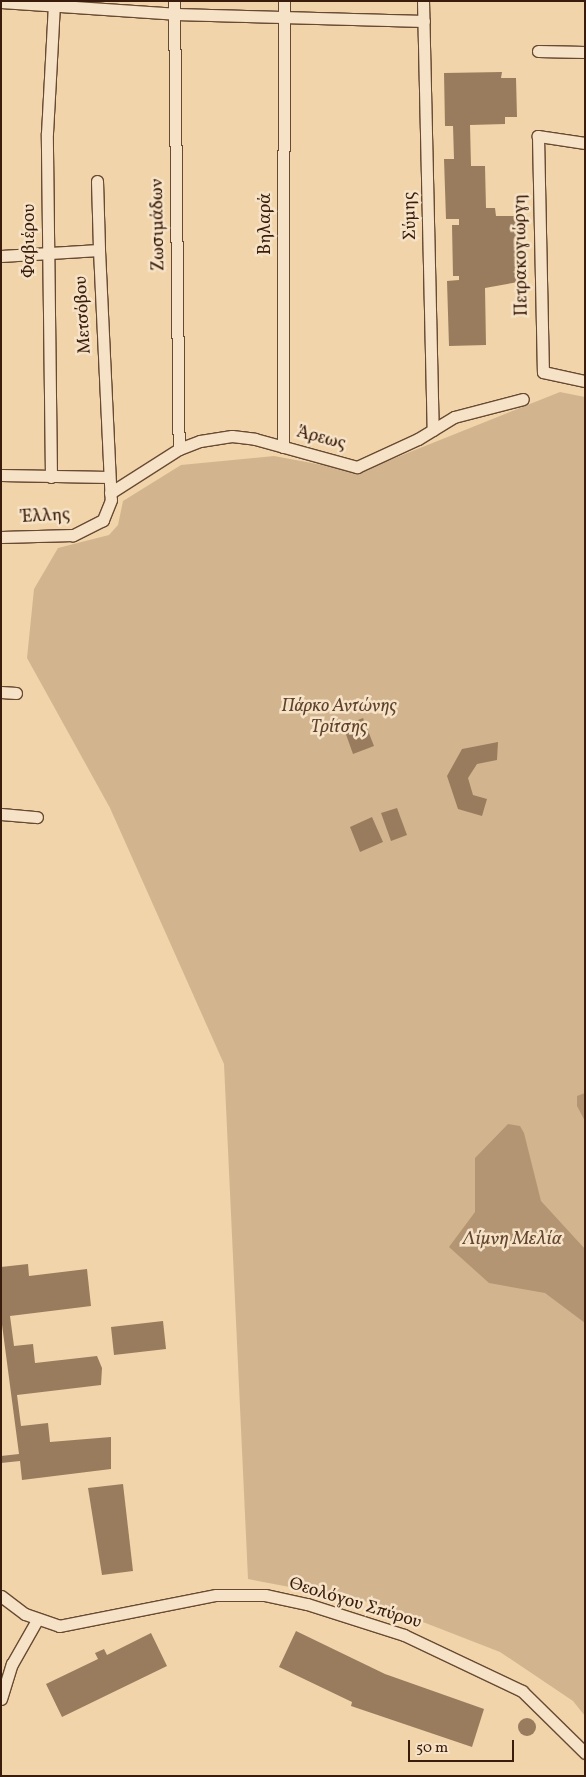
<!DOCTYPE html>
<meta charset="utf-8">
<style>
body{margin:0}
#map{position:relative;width:586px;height:1777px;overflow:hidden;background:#f1d4a9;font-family:Vollkorn,serif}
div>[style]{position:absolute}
.green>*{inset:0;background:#d2b58e}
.water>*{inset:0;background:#b39574}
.building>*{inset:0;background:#997c5e}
.round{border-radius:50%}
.roads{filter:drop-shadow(1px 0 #684a33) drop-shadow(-1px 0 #684a33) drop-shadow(0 1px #684a33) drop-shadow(0 -1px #684a33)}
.minor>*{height:11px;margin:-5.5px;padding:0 5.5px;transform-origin:5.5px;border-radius:5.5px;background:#f6e3c7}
span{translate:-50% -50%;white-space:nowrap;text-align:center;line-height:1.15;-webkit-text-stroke:5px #f6e3c7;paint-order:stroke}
.street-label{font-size:18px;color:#3a1c0c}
.park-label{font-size:18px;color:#60422c;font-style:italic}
.water-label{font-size:19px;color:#644630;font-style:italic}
.frame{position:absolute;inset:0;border:2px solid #3a1c0c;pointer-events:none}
.scale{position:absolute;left:408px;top:1740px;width:106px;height:22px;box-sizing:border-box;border:2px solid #3a1c0c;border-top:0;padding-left:6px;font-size:15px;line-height:18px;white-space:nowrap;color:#3a1c0c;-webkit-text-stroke:4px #f6e3c7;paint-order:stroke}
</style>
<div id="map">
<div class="green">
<i style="clip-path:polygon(560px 392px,585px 397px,585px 1716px,573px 1701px,500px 1652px,374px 1603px,248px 1579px,224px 1064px,110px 808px,27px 658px,34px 589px,58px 548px,109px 535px,118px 525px,123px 501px,181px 465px,274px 456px,360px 472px)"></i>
</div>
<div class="water">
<i style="clip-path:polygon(585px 1093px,585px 1121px,577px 1106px,577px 1096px)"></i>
<i style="clip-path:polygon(508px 1124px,520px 1126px,524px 1133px,541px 1201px,585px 1249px,585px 1323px,545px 1293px,489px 1283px,449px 1247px,475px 1212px,475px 1158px)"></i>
</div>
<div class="building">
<i style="clip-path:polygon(502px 72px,501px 78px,516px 78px,517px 117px,505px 117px,505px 124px,470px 125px,471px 166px,485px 166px,486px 208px,495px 208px,496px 216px,517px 216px,518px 282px,485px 288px,486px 345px,449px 346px,447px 281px,459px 280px,459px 276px,453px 276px,452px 225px,459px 225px,459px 219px,446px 219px,444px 159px,454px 159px,453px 126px,445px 126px,444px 73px)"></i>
<i style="clip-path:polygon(363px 718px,374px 746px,353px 754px,343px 726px)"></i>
<i style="clip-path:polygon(498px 742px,497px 760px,477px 764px,468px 778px,473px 795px,487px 799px,482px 816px,458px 809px,447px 776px,462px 749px)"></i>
<i style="clip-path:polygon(397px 808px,407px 835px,391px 841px,381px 813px)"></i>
<i style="clip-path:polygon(372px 817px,383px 842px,360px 852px,350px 827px)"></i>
<i style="clip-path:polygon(28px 1264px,29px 1276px,87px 1269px,91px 1306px,10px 1316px,14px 1346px,33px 1344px,35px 1363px,97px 1356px,102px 1368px,101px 1385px,17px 1395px,21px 1426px,48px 1423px,50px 1442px,111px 1437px,111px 1469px,22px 1480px,20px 1461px,1px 1463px,1px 1456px,19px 1454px,1px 1317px,1px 1267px)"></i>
<i style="clip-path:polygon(163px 1321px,166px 1349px,114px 1355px,111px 1327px)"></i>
<i style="clip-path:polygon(123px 1484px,133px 1571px,102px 1575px,88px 1488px)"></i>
<i style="clip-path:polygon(296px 1631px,385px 1674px,484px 1709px,472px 1747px,351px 1706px,352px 1702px,279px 1667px)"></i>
<i style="clip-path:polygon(151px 1633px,167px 1666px,62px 1717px,46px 1684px,98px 1659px,95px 1653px,104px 1649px,107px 1655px)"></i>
<i class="round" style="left:518px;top:1718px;width:18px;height:18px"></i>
</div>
<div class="roads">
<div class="minor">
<i style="left:174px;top:1px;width:448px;rotate:89.4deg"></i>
<i style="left:423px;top:1px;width:429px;rotate:88.7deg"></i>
<i style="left:1px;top:2px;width:174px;rotate:3.9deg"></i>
<i style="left:175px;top:14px;width:249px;rotate:1.6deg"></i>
<i style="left:538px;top:51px;width:47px;rotate:1.2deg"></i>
<i style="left:585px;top:143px;width:48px;rotate:-171.5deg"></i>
<i style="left:538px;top:136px;width:236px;rotate:88.8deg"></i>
<i style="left:543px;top:372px;width:43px;rotate:12.1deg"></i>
<i style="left:97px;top:181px;width:69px;rotate:88.3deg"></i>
<i style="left:1px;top:256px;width:98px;rotate:-3.5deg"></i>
<i style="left:99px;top:250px;width:250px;rotate:87.3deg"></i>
<i style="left:111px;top:500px;width:22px;rotate:112deg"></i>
<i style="left:103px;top:520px;width:34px;rotate:153deg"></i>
<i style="left:73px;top:535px;width:72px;rotate:178.4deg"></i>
<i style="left:283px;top:447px;width:446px;rotate:-89.9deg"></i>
<i style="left:1px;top:475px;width:108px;rotate:1.1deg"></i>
<i style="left:51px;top:477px;width:344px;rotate:-90.7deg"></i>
<i style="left:47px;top:133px;width:128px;rotate:-86.9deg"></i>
<i style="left:110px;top:493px;width:82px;rotate:-32.5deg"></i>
<i style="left:179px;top:449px;width:22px;rotate:-21deg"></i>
<i style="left:200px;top:441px;width:32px;rotate:-9deg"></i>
<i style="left:232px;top:436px;width:23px;rotate:7deg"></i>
<i style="left:255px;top:439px;width:106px;rotate:15.4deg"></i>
<i style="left:357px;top:467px;width:67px;rotate:-24.7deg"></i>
<i style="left:418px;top:439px;width:42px;rotate:-31.4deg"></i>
<i style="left:454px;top:417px;width:71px;rotate:-14.6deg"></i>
<i style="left:1px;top:692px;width:15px;rotate:4deg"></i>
<i style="left:1px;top:814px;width:36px;rotate:5deg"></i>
<i style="left:1px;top:1596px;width:30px;rotate:37deg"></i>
<i style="left:25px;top:1614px;width:36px;rotate:19deg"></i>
<i style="left:59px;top:1626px;width:160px;rotate:-11.2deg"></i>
<i style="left:216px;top:1595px;width:49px"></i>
<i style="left:265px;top:1595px;width:43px;rotate:12.1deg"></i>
<i style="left:307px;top:1604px;width:102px;rotate:17.7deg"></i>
<i style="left:404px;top:1635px;width:131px;rotate:25.4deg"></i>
<i style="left:522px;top:1691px;width:88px;rotate:44.5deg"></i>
<i style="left:1px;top:1699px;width:37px;rotate:-73deg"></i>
<i style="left:12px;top:1664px;width:51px;rotate:-60.4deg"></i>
</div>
</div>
<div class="street-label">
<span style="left:411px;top:216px;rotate:-91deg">Σύμης</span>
<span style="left:266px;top:224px;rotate:-90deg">Βηλαρά</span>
<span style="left:159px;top:225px;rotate:-91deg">Ζωσιμάδων</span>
<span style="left:30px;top:241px;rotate:-90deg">Φαβιέρου</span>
<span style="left:522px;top:255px;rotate:-91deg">Πετρακογιώργη</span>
<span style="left:84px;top:315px;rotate:-93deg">Μετσόβου</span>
<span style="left:321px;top:439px;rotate:15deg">Άρεως</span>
<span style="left:46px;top:517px;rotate:-3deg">Έλλης</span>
<span style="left:355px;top:1604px;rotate:17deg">Θεολόγου Σπύρου</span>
</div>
<div class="park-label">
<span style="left:339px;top:718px">Πάρκο Αντώνης<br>Τρίτσης</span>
</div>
<div class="water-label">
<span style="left:512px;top:1240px">Λίμνη Μελία</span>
</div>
<div class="frame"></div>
<div class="scale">50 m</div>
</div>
